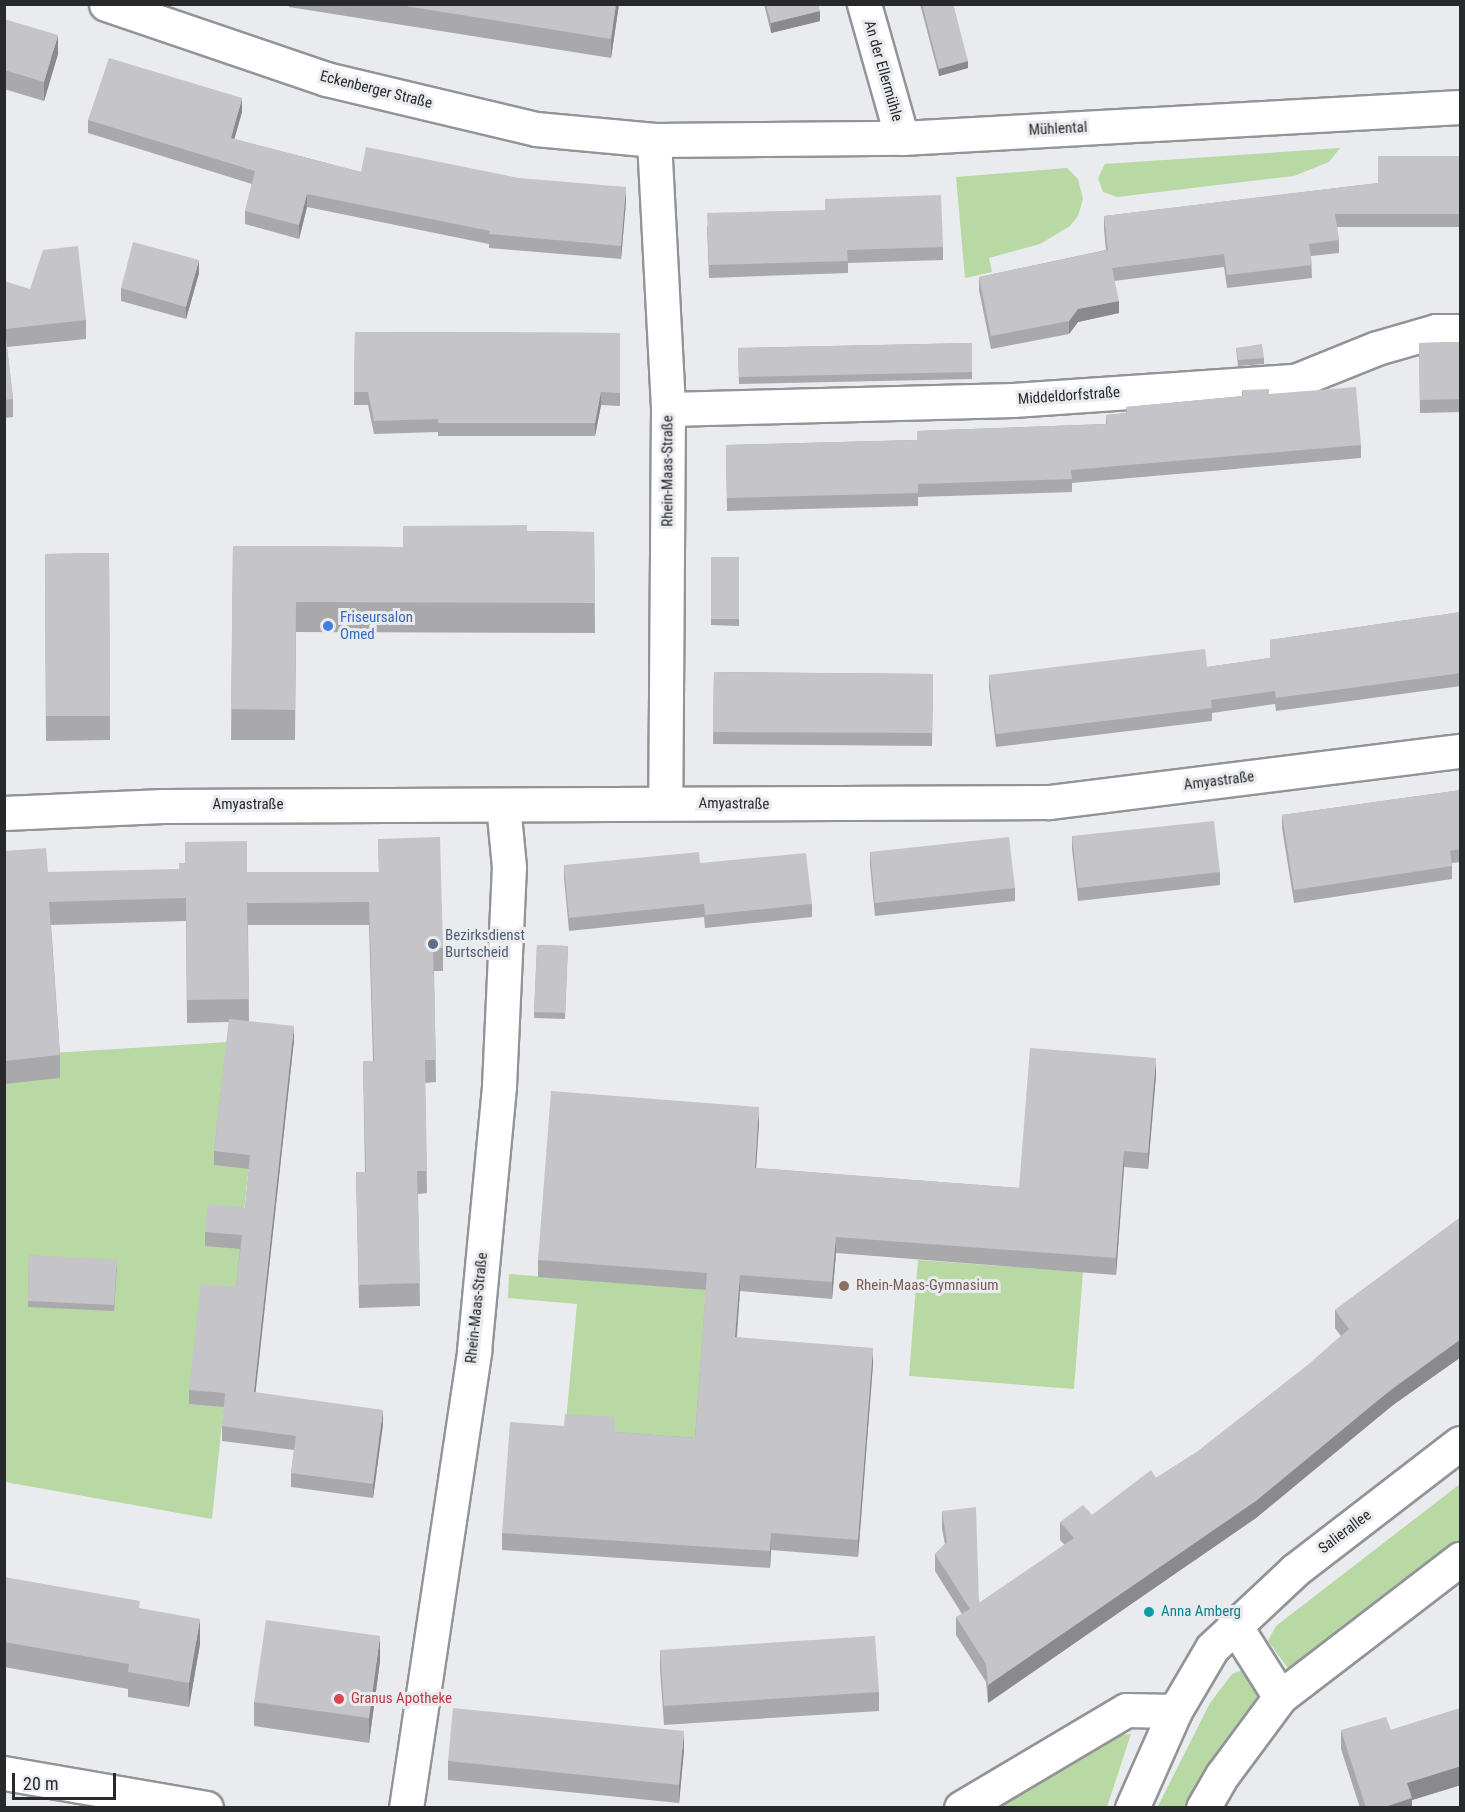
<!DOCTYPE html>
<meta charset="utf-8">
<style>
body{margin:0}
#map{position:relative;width:1465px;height:1812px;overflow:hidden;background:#eaebef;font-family:"Roboto Condensed",sans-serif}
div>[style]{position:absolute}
.green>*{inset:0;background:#b8d8a4}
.roads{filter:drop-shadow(2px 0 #929498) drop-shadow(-2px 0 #929498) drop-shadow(0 2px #929498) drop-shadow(0 -2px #929498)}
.street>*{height:33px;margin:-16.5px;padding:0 16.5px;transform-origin:16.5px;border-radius:16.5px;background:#fff}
.secondary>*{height:33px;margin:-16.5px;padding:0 16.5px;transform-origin:16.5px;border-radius:16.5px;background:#fff}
.primary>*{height:33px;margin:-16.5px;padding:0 16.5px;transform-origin:16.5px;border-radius:16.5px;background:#fff}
.wall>*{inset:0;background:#a9a9ac}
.shaded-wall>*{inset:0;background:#8a898c}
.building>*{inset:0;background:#c5c4c8}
.dots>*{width:16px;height:16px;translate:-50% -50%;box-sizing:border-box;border:3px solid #eaebef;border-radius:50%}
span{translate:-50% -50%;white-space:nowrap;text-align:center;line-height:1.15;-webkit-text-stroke:6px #eaebef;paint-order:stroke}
.street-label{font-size:15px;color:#28292a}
.shop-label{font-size:15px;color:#366cbe}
.left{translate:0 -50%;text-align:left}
.service-label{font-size:15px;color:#4e5e75}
.education-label{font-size:15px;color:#785e54}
.culture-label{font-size:15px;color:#0d838f}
.health-label{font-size:15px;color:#be3a42}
.frame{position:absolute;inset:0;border:6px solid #28292a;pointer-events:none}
.scale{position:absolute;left:12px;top:1773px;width:104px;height:27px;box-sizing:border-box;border:3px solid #28292a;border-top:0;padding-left:8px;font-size:18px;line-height:21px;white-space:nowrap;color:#28292a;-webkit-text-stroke:4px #eaebef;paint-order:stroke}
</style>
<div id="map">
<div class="green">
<i style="clip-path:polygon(1340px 148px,1329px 162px,1294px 176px,1117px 197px,1103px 192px,1098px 178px,1105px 164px)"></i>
<i style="clip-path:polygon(1067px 168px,1078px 179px,1083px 199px,1078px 216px,1070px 226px,1040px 244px,989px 258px,992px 272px,965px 278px,956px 177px)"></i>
<i style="clip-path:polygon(262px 1040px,212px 1519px,5px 1482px,4px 1056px)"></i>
<i style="clip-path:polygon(918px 1260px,1083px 1272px,1074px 1389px,909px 1376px)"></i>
<i style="clip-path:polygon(509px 1274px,708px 1290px,687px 1561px,645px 1560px,653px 1452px,565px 1431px,577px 1304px,508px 1298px)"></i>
<i style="clip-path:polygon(1460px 1484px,1460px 1548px,1292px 1670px,1287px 1667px,1268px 1641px,1276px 1626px)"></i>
<i style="clip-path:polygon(1240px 1671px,1246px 1671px,1266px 1692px,1187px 1807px,1157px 1808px,1210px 1703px,1232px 1674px)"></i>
<i style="clip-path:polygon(1131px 1734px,1107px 1807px,993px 1808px,1122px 1735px)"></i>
</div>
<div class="roads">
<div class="street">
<i style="left:106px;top:4px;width:232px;rotate:18.8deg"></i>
<i style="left:326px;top:79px;width:216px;rotate:13.4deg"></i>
<i style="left:536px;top:129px;width:119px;rotate:5.3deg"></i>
<i style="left:654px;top:140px;width:248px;rotate:-0.5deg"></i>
<i style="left:902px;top:138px;width:559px;rotate:-3.18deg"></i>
<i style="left:864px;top:4px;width:139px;rotate:74.2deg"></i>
<i style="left:654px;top:140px;width:269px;rotate:87deg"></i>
<i style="left:668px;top:409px;width:394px;rotate:90.4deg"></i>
<i style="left:668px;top:409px;width:345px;rotate:-1.5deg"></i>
<i style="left:1013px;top:400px;width:283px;rotate:-3.9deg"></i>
<i style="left:1295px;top:381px;width:88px;rotate:-21.9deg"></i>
<i style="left:1377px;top:348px;width:61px;rotate:-16.1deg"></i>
<i style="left:1436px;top:331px;width:24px"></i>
<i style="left:4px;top:813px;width:159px;rotate:-2.5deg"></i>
<i style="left:163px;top:806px;width:886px;rotate:-0.26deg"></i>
<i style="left:1049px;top:802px;width:414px;rotate:-7.1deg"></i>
<i style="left:406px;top:1808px;width:462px;rotate:-81.5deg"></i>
<i style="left:474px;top:1351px;width:266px;rotate:-84.6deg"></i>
<i style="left:499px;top:1086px;width:219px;rotate:-87.4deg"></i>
<i style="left:509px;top:867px;width:62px;rotate:-95.5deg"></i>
</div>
<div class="secondary">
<i style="left:1234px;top:1624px;width:86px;rotate:57.8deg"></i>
<i style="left:961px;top:1808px;width:192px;rotate:-30.7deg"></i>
<i style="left:1126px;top:1710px;width:49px;rotate:1.2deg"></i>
<i style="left:1132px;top:1808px;width:106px;rotate:-66.1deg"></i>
<i style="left:1175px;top:1711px;width:73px;rotate:-59.6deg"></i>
<i style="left:1212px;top:1648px;width:114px;rotate:-43.2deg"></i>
<i style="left:1295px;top:1570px;width:208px;rotate:-37.6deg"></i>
<i style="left:1203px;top:1808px;width:39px;rotate:-60deg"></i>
<i style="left:1223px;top:1774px;width:96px;rotate:-53.5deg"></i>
<i style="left:1280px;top:1697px;width:227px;rotate:-37.5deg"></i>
</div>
<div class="primary">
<i style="left:4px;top:1773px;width:205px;rotate:9.8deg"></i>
</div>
</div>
<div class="wall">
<i style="clip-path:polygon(289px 4px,619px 4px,611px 58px,289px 7px)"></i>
<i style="clip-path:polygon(764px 4px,818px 4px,820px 21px,771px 33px)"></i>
<i style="clip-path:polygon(920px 4px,953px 4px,968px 68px,939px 76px)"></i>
<i style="clip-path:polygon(4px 19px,58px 54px,44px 101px,4px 89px)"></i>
<i style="clip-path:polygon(242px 112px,234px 139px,361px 172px,626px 201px,621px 259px,489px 248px,489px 244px,307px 207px,299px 239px,245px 224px,245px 211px,252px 184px,88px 133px,88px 120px)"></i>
<i style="clip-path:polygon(1461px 156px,1461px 227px,1337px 227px,1339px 240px,1339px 253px,1311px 256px,1312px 278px,1227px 288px,1224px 267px,1114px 281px,1119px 313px,1078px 322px,1069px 334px,991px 349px,979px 290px,979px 277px,1106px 250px,1104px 229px,1104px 216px,1378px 183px)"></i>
<i style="clip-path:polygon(707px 226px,943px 247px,943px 260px,848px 263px,848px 273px,709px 278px)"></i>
<i style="clip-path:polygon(199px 273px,186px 319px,121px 301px,121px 288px)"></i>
<i style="clip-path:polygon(4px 281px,86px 320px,86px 339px,7px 347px,13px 399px,13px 417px,4px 418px)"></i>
<i style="clip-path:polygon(355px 332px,620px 333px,620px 406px,601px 405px,595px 436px,438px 436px,438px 432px,374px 434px,368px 405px,354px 405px)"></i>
<i style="clip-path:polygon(1461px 342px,1461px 412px,1420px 413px,1419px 343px)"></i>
<i style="clip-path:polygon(972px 343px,972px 379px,739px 384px,738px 348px)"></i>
<i style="clip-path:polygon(1236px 348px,1264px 358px,1264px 364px,1238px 366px)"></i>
<i style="clip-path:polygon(1242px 390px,1269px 394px,1361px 445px,1361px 458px,1072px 483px,1072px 492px,918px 497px,918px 506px,727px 511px,726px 445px,917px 440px,917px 431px,1106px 424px,1106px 415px,1126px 413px,1126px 407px,1242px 396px)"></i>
<i style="clip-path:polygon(527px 531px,594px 532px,595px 633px,296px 632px,295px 740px,231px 740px,233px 546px,403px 547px)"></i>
<i style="clip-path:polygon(109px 553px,110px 740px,46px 741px,45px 554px)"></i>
<i style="clip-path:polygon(711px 557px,739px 557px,739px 626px,711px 625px)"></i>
<i style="clip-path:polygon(1461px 612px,1461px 686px,1276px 711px,1275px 704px,1212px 713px,1212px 721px,996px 747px,989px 688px,989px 675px,1207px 667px,1270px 658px,1270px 640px)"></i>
<i style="clip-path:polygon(714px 672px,933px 674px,932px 746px,713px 744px)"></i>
<i style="clip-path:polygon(1461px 790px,1461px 862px,1452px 863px,1452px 879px,1294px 903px,1282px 828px,1282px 815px)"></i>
<i style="clip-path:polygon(1072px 836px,1220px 872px,1220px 885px,1078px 901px,1072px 849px)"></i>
<i style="clip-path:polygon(378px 839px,443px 948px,443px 971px,434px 971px,436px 1082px,425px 1083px,427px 1193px,418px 1194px,420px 1306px,359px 1308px,356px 1172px,365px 1172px,363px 1061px,373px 1061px,369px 925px,248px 925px,249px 1021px,294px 1040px,255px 1393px,383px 1424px,373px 1498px,291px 1487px,291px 1473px,294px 1450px,222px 1441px,222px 1426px,224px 1407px,189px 1404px,189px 1390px,236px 1287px,240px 1249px,205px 1246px,205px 1232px,245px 1208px,249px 1169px,214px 1165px,214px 1151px,229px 1022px,187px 1023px,186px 921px,51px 925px,60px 1055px,60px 1078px,4px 1084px,4px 851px,48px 872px,379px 872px)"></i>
<i style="clip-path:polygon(870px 852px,1015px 888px,1015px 901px,875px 916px,870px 865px)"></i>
<i style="clip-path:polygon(700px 863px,812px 904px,812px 917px,705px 928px,704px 917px,569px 931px,564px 878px,564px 865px)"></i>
<i style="clip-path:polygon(537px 945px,568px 946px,565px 1019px,534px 1018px)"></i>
<i style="clip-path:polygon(1156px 1075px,1148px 1169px,1124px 1167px,1116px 1275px,836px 1253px,832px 1299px,740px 1291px,737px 1337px,873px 1364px,858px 1557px,771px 1550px,770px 1568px,502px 1550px,502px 1533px,615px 1432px,695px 1438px,706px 1290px,538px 1277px,538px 1260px,759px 1123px,756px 1168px,1019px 1188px)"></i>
<i style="clip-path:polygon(1461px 1217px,1461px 1357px,1393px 1405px,1256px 1518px,988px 1703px,986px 1682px,956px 1635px,956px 1617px,962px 1614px,935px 1571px,935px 1554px,945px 1544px,942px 1529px,942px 1511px,979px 1603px,1065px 1545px,1060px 1540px,1060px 1522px,1092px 1515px,1156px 1478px,1197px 1452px,1308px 1365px,1341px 1336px,1335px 1328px,1335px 1310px)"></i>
<i style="clip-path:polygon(29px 1255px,117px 1267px,114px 1311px,28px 1307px)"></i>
<i style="clip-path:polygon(4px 1577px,140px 1609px,200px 1644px,189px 1707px,128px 1697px,128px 1689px,4px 1667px)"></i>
<i style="clip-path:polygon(660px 1650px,879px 1692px,879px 1711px,664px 1725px,660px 1669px)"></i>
<i style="clip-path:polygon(380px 1661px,369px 1743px,254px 1726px,254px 1702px)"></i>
<i style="clip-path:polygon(1461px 1708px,1461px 1785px,1412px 1800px,1412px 1808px,1360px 1808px,1341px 1749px,1341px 1730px,1391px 1730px)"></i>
<i style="clip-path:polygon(684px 1750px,679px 1803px,448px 1780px,448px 1761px)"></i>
</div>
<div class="shaded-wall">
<i style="clip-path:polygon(616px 4px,619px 4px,611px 58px,611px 39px)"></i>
<i style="clip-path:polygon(820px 11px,820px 21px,771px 33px,771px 23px)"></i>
<i style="clip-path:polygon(58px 35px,58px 54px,44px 101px,44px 82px)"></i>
<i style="clip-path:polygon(968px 61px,968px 68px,939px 76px,939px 69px)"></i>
<i style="clip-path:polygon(242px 98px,242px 112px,231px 151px,231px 138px)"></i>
<i style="clip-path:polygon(626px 187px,626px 201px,621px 259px,621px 246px)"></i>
<i style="clip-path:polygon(307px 194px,307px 207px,299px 239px,299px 225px)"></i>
<i style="clip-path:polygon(199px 260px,199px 273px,186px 319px,186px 307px)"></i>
<i style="clip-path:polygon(1119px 301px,1119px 313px,1078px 322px,1069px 334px,1069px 321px,1078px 309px)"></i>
<i style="clip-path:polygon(601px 392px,601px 405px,595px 436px,595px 423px)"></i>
<i style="clip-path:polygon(294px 1026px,294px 1040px,254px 1407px,254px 1392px)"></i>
<i style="clip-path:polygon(1156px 1058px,1156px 1075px,1148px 1169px,1148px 1153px)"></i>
<i style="clip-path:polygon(759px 1107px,759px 1123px,755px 1184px,755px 1168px)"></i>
<i style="clip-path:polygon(1124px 1151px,1124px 1167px,1116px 1275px,1116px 1258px)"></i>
<i style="clip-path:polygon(836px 1237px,836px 1253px,832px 1299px,832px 1282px)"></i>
<i style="clip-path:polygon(740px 1275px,740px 1291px,735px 1354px,735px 1337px)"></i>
<i style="clip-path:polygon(1461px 1339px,1461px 1357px,1393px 1405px,1256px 1518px,988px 1703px,988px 1685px)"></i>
<i style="clip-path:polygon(873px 1348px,873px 1364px,858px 1557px,858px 1540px)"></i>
<i style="clip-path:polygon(383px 1410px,383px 1424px,373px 1498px,373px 1484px)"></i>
<i style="clip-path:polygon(771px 1533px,771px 1550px,770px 1568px,770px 1551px)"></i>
<i style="clip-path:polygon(200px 1619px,200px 1644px,189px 1707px,189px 1683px)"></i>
<i style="clip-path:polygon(380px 1636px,380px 1661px,369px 1743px,369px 1718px)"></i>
<i style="clip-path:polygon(684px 1731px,684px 1750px,679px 1803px,679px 1785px)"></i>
<i style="clip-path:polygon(1461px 1766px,1461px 1785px,1412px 1800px,1412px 1808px,1382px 1808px,1407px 1783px)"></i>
</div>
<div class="building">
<i style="clip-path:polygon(393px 4px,616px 4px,611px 39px)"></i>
<i style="clip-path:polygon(766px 4px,818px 4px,820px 11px,771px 23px)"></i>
<i style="clip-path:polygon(922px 4px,953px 4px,968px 61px,939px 69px)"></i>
<i style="clip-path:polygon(4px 19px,58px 35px,44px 82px,4px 70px)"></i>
<i style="clip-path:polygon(109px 58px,242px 98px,231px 138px,361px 172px,366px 147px,519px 178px,626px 187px,621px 246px,489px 234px,490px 231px,307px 194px,299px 225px,245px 211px,255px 171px,88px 120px)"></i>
<i style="clip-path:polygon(1378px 156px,1461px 156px,1461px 214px,1335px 214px,1339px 240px,1309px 244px,1312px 265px,1227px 275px,1224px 254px,1112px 268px,1119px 301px,1078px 309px,1069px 321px,991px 336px,979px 277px,1108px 250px,1104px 216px,1378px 183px)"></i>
<i style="clip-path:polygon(941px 195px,943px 247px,847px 250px,848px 261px,709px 265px,707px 213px,825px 210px,825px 199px)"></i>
<i style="clip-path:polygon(133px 242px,199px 260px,186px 307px,121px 288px)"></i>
<i style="clip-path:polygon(78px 246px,86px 320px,5px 329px,13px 399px,4px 400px,4px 281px,30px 289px,43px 250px)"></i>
<i style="clip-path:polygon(355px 332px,620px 333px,620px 393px,601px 392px,595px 423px,438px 423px,438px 419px,374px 421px,368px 392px,354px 392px)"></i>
<i style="clip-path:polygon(1461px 342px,1461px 399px,1420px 400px,1419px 343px)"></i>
<i style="clip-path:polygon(972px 343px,972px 372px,739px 377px,738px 348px)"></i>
<i style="clip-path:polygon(1262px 344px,1264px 358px,1238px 360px,1236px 348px)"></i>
<i style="clip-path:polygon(1356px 387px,1361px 445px,1071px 470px,1072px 479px,918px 484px,918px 493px,727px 498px,726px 445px,917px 440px,917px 431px,1107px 424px,1106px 415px,1127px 413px,1126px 407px,1243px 396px,1242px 390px,1269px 389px,1269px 394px)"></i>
<i style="clip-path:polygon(527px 525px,527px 531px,594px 532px,595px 603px,296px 602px,295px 710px,231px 709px,233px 546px,403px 547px,403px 526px)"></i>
<i style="clip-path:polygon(109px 553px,110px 716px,46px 716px,45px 554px)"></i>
<i style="clip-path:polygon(711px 557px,739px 557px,739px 619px,711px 619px)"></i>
<i style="clip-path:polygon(1461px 612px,1461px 673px,1276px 698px,1275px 691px,1211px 700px,1212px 708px,996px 734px,989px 675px,1205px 649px,1207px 667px,1270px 658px,1270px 640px)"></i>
<i style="clip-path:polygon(714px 672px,933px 674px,932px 733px,713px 732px)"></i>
<i style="clip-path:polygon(1461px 790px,1461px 849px,1450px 851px,1452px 866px,1294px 890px,1282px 815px)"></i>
<i style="clip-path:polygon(1214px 821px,1220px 872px,1078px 888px,1072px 836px)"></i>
<i style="clip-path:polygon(440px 837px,443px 948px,433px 948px,436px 1060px,425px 1060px,427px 1171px,417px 1171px,420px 1283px,359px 1285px,356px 1172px,366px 1172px,363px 1061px,374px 1061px,369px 902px,247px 903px,249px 999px,187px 1000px,186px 898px,49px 902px,60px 1055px,4px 1061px,4px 851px,46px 848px,48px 872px,179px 869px,179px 863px,185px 863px,185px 842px,247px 841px,247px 872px,379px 872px,378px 839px)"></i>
<i style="clip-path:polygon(1009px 837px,1015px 888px,875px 903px,870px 852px)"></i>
<i style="clip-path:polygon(699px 852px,700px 863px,806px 853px,812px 904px,705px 915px,704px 904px,569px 918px,564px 865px)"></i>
<i style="clip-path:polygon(537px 945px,568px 946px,565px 1013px,534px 1012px)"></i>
<i style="clip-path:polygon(229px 1019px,294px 1026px,254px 1392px,383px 1410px,373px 1484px,291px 1473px,296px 1436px,222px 1426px,225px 1393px,189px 1390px,201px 1284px,236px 1287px,242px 1235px,205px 1232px,208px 1204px,245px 1208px,250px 1155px,214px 1151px)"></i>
<i style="clip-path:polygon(1030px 1048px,1156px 1058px,1148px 1153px,1124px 1151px,1116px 1258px,836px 1237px,832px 1282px,740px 1275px,735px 1337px,873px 1348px,858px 1540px,771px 1533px,770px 1551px,502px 1533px,510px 1422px,564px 1426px,565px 1414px,615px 1417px,615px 1432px,695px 1438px,707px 1273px,538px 1260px,551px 1091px,759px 1107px,755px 1168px,1019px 1188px)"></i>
<i style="clip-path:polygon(1461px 1217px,1461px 1339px,1393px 1388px,1256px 1501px,988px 1685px,986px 1664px,956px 1617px,970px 1609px,935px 1554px,947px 1542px,942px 1511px,976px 1507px,979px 1603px,1074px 1538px,1060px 1522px,1083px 1505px,1092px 1515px,1151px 1470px,1156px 1478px,1197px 1452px,1308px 1365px,1349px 1329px,1335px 1310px)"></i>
<i style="clip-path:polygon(29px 1255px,117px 1260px,114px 1305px,28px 1301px)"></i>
<i style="clip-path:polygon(4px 1577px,140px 1601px,139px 1608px,200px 1619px,189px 1683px,128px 1672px,129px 1664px,4px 1642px)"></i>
<i style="clip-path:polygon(266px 1620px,380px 1636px,369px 1718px,254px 1702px)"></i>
<i style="clip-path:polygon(875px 1636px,879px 1692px,664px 1706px,660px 1650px)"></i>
<i style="clip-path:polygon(453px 1708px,684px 1731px,679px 1785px,448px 1761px)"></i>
<i style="clip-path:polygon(1461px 1708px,1461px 1766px,1407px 1783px,1412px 1798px,1382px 1808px,1366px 1808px,1341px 1730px,1386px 1717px,1391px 1730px)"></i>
</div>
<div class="dots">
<i style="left:328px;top:626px;background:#3f7fe0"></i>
<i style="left:433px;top:944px;background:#5c6f8a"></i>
<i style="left:844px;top:1286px;background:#8d6e63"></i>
<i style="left:1149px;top:1612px;background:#0f9aa8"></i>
<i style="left:339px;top:1699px;background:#e0444e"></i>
</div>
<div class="street-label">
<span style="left:883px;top:71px;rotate:74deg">An der Ellermühle</span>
<span style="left:376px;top:90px;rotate:14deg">Eckenberger Straße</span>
<span style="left:1058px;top:129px;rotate:-3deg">Mühlental</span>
<span style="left:1069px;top:396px;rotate:-4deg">Middeldorfstraße</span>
<span style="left:668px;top:471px;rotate:-90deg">Rhein-Maas-Straße</span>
<span style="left:1219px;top:781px;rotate:-7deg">Amyastraße</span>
<span style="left:734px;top:804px;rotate:1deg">Amyastraße</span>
<span style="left:248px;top:805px">Amyastraße</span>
<span style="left:477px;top:1308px;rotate:-84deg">Rhein-Maas-Straße</span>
<span style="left:1345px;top:1532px;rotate:-37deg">Salierallee</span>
</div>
<div class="shop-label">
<span class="left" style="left:340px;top:626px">Friseursalon<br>Omed</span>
</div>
<div class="service-label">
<span class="left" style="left:445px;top:944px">Bezirksdienst<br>Burtscheid</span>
</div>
<div class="education-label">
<span class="left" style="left:856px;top:1286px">Rhein-Maas-Gymnasium</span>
</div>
<div class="culture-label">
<span class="left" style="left:1161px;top:1612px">Anna Amberg</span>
</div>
<div class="health-label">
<span class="left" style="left:351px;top:1699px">Granus Apotheke</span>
</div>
<div class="frame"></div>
<div class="scale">20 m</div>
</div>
